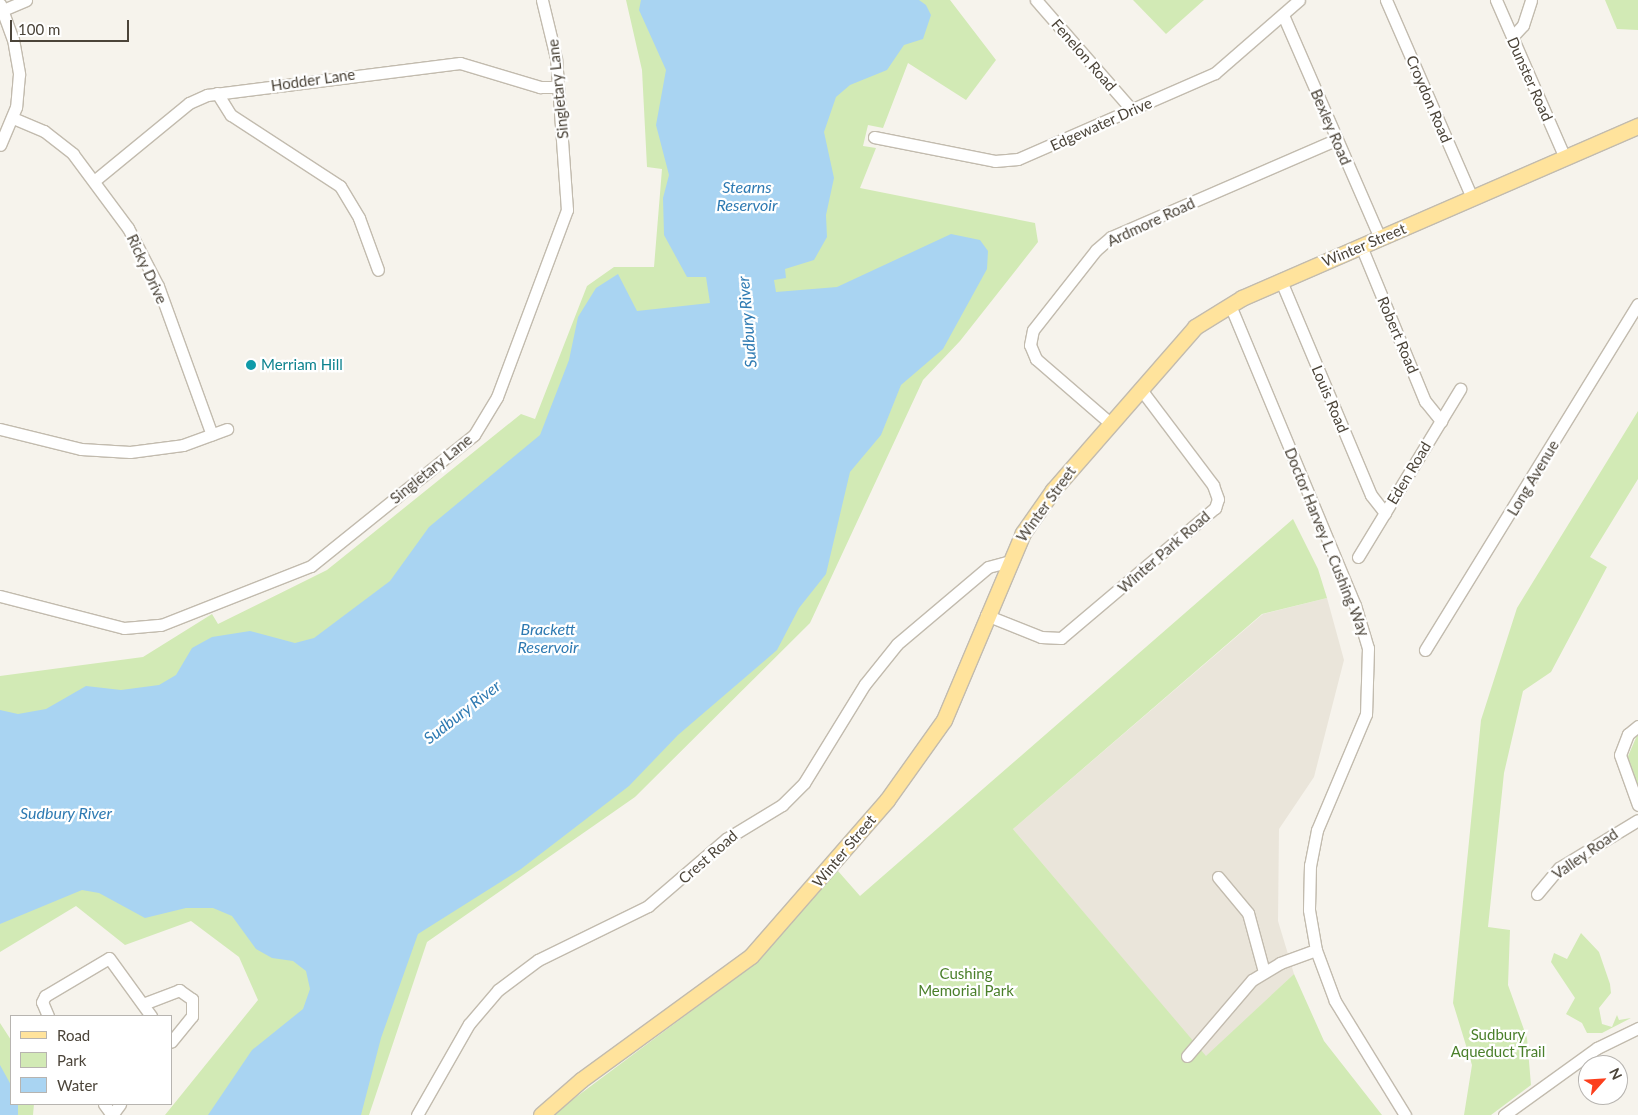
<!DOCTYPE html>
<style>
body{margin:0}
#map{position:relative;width:1638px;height:1115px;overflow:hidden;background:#f6f3ec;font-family:Lato,sans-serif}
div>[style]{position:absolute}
.residential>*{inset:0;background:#eae5da}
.green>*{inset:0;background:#d2eab5}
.water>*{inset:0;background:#a9d4f2}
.roads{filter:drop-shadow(1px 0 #c2bbae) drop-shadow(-1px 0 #c2bbae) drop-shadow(0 1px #c2bbae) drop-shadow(0 -1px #c2bbae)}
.minor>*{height:11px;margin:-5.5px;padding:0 5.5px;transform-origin:5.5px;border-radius:5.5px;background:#fff}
.major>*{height:15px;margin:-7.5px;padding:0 7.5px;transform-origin:7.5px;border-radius:7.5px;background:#ffe39c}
.dots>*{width:14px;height:14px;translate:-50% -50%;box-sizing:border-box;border:2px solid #fff;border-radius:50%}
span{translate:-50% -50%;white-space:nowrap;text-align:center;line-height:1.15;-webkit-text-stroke:4.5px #fff;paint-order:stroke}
.street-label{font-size:15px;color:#4b4439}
.culture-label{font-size:15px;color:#0d838f}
.left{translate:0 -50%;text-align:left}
.park-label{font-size:15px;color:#4a7f2a}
.water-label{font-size:16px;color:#2e7ab2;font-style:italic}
.legend{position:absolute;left:10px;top:1015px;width:162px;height:90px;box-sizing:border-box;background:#fff;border:1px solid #b7b4b0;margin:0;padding:6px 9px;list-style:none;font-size:15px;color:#4b4439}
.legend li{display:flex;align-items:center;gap:10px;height:25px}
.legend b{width:25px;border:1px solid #b7b4b0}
.north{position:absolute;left:1578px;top:1055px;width:50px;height:50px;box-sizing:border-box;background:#fff;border:1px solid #b7b4b0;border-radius:50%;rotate:64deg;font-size:14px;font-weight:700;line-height:20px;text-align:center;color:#4b4439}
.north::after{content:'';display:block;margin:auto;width:18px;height:22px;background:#fc3f1d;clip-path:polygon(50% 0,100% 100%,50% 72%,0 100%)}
.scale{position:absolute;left:10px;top:20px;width:119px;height:22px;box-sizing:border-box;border:2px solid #4b4439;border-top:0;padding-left:6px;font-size:15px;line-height:18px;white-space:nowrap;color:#4b4439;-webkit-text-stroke:4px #fff;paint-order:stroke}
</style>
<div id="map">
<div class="residential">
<i style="clip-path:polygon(1327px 598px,1344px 660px,1314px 777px,1279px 829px,1278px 921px,1294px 974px,1206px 1057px,1013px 829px,1263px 614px)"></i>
</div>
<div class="green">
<i style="clip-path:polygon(626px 0,950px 0,996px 60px,966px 100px,908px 63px,883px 128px,868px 125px,863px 146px,876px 148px,860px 188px,1035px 223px,1038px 242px,960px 341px,923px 380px,810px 623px,635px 797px,427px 942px,369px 1115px,165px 1115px,258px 1000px,239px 957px,191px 921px,125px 945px,76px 906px,0 952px,0 676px,143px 657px,212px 614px,218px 624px,327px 570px,521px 414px,535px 419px,587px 286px,614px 267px,654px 267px,662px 169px,647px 167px,642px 70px)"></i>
<i style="clip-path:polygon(1133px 0,1204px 0,1166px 34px)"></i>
<i style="clip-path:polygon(1605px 0,1638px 0,1638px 30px,1617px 29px)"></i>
<i style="clip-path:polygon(1638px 411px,1638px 479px,1590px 557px,1607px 567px,1551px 672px,1523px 691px,1504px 773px,1488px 927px,1510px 930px,1508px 985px,1527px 1038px,1531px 1085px,1491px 1115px,1464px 1115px,1472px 1065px,1453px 1003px,1481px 720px,1517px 608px)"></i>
<i style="clip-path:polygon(1293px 519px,1318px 569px,1327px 598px,1262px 614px,1013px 829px,1206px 1056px,1294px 974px,1324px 1041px,1382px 1115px,552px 1115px,741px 974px,838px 871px,860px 896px)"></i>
<i style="clip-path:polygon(1638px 733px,1638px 790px,1626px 761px)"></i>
<i style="clip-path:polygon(1581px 933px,1599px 952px,1610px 984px,1611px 993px,1599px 1008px,1602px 1024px,1612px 1027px,1617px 1015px,1619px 1020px,1631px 1018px,1602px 1033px,1587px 1033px,1582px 1023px,1566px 1014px,1575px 998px,1551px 962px,1554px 953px,1567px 959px)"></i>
<i style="clip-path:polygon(0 1023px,11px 1040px,11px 1104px,34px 1104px,33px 1115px,0 1115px)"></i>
</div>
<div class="water">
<i style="clip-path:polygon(641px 0,919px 0,926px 5px,931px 15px,923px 39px,904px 45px,887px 70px,850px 85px,836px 97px,824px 132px,834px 178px,826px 215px,827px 237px,814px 260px,785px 269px,786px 278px,774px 280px,776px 292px,837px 287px,951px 234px,980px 240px,988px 251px,987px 269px,943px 349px,901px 385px,881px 435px,850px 472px,826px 574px,799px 608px,777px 650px,678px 735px,629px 786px,521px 869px,418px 934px,381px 1038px,361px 1115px,208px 1115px,252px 1050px,303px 1009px,310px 989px,306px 971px,293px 961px,272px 958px,256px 949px,232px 916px,213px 908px,186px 908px,145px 918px,99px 893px,82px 890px,0 924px,0 710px,18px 714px,46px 709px,86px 686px,121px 690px,159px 685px,176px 675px,192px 648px,212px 637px,250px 631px,295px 643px,314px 638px,390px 581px,429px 527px,540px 435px,569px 360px,578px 317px,596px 288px,618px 274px,637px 311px,710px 303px,706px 277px,687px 277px,664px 235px,663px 198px,669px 175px,656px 125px,666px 70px,639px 10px)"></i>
<i style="clip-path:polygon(0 1065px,11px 1085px,11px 1104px,18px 1104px,18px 1115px,0 1115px)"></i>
</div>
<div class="roads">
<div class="minor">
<i style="left:1036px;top:0;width:146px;rotate:48.9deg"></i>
<i style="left:1386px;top:0;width:216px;rotate:66.5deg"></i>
<i style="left:1496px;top:0;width:172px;rotate:66.4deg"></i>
<i style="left:0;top:4px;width:37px;rotate:70deg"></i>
<i style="left:13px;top:39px;width:36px;rotate:80deg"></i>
<i style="left:19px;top:74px;width:33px;rotate:95deg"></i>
<i style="left:16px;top:107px;width:41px;rotate:112.8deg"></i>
<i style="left:3px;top:10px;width:25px;rotate:-23deg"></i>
<i style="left:1283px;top:15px;width:243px;rotate:66.5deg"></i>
<i style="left:1512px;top:37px;width:16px;rotate:-47deg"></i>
<i style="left:1523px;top:25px;width:26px;rotate:-72deg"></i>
<i style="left:217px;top:93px;width:26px;rotate:58deg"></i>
<i style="left:231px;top:115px;width:130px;rotate:33.1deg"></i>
<i style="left:340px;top:186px;width:37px;rotate:59deg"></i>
<i style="left:359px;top:218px;width:55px;rotate:69.9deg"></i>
<i style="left:13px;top:118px;width:34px;rotate:23deg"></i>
<i style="left:44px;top:131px;width:37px;rotate:38deg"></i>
<i style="left:73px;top:154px;width:92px;rotate:53.4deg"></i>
<i style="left:128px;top:228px;width:65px;rotate:62.7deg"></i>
<i style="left:158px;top:286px;width:158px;rotate:70.1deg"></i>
<i style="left:874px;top:137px;width:123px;rotate:11.2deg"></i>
<i style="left:995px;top:161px;width:23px;rotate:-5deg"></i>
<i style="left:1018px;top:159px;width:215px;rotate:-23.6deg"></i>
<i style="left:1215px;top:73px;width:111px;rotate:-41deg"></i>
<i style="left:94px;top:181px;width:123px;rotate:-39.4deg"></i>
<i style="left:189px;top:103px;width:20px;rotate:-24deg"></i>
<i style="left:207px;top:95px;width:255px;rotate:-7.2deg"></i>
<i style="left:460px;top:63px;width:84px;rotate:16.7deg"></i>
<i style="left:540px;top:87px;width:18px"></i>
<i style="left:1361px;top:246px;width:168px;rotate:67.6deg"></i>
<i style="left:1425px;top:401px;width:26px;rotate:51deg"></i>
<i style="left:1281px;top:281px;width:232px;rotate:67.2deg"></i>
<i style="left:1371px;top:495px;width:23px;rotate:52deg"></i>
<i style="left:1230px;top:305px;width:325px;rotate:67.4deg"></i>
<i style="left:1355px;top:605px;width:45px;rotate:73.2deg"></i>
<i style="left:1368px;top:648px;width:66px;rotate:91.7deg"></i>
<i style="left:1366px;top:714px;width:126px;rotate:112.9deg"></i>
<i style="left:1317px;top:830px;width:36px;rotate:101deg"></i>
<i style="left:1310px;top:865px;width:45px;rotate:91.3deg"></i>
<i style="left:1309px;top:910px;width:41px;rotate:80.1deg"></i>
<i style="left:1316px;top:950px;width:54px;rotate:69.6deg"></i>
<i style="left:1335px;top:1001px;width:134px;rotate:58.4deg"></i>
<i style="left:1110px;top:423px;width:98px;rotate:-139.1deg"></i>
<i style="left:1036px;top:359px;width:15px;rotate:-113deg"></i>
<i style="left:1030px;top:345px;width:15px;rotate:-79deg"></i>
<i style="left:1033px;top:330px;width:102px;rotate:-51.8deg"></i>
<i style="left:1096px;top:250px;width:20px;rotate:-41deg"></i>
<i style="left:1111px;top:237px;width:246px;rotate:-23.4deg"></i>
<i style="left:0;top:429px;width:83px;rotate:13.9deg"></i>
<i style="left:81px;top:449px;width:49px;rotate:3.5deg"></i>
<i style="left:130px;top:452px;width:53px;rotate:-7.5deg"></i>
<i style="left:183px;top:445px;width:47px;rotate:-20deg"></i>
<i style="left:1358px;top:557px;width:197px;rotate:-58.7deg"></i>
<i style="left:0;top:596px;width:128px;rotate:14.5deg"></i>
<i style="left:124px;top:628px;width:37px;rotate:-5deg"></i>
<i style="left:161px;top:625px;width:161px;rotate:-21.5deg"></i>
<i style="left:311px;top:566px;width:209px;rotate:-38.8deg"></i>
<i style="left:474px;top:435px;width:44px;rotate:-58.8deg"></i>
<i style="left:497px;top:397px;width:200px;rotate:-69.5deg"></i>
<i style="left:567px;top:210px;width:152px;rotate:-94.1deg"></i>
<i style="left:556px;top:58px;width:60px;rotate:-103.6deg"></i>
<i style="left:986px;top:615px;width:59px;rotate:21.8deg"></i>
<i style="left:1041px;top:637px;width:20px;rotate:3deg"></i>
<i style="left:1061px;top:638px;width:202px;rotate:-40.2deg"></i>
<i style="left:1215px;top:508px;width:9px;rotate:-72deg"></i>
<i style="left:1218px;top:499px;width:15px;rotate:-110deg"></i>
<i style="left:1213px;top:485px;width:121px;rotate:-127deg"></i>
<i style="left:1425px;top:650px;width:406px;rotate:-58.4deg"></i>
<i style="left:1638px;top:726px;width:13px;rotate:141deg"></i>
<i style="left:1628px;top:734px;width:22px;rotate:111deg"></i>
<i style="left:1620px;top:755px;width:53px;rotate:70.2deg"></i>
<i style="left:1218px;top:877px;width:47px;rotate:50.2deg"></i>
<i style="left:1248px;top:913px;width:61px;rotate:74.8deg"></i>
<i style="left:1537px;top:894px;width:34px;rotate:-50deg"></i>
<i style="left:1559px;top:868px;width:92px;rotate:-31.3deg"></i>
<i style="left:143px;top:1004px;width:39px;rotate:-21deg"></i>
<i style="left:179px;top:990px;width:16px;rotate:35deg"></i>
<i style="left:192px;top:999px;width:17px;rotate:90deg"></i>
<i style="left:192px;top:1016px;width:33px;rotate:129deg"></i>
<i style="left:48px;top:1016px;width:15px;rotate:-113deg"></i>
<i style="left:42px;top:1002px;width:7px;rotate:-63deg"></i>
<i style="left:45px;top:996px;width:74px;rotate:-30.7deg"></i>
<i style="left:109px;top:958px;width:72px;rotate:54.1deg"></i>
<i style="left:1187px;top:1056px;width:100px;rotate:-49.5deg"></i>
<i style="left:1252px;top:980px;width:33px;rotate:-31deg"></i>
<i style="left:1280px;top:963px;width:38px;rotate:-20deg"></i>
<i style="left:104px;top:1104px;width:14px;rotate:54deg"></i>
<i style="left:112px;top:1115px;width:14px;rotate:-54deg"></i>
<i style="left:417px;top:1115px;width:105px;rotate:-60.3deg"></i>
<i style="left:469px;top:1024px;width:45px;rotate:-49.5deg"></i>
<i style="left:498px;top:990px;width:50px;rotate:-36.9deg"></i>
<i style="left:538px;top:960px;width:123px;rotate:-26.1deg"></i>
<i style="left:648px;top:906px;width:103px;rotate:-40.7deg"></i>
<i style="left:726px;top:839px;width:66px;rotate:-31.3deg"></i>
<i style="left:782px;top:805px;width:31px;rotate:-45deg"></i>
<i style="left:804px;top:783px;width:116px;rotate:-58.4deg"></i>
<i style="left:865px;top:684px;width:51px;rotate:-51.3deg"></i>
<i style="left:897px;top:644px;width:119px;rotate:-40.2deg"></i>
<i style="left:988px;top:567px;width:20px;rotate:-15deg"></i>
<i style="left:1504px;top:1115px;width:115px;rotate:-35.8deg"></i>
<i style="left:1597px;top:1048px;width:46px;rotate:-26deg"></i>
</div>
<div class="major">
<i style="left:541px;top:1115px;width:53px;rotate:-41.2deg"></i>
<i style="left:581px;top:1080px;width:210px;rotate:-36.1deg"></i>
<i style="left:751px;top:956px;width:207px;rotate:-48.9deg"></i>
<i style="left:887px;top:800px;width:98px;rotate:-54.5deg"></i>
<i style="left:944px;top:720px;width:203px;rotate:-67.1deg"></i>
<i style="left:1023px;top:533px;width:52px;rotate:-55.1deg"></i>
<i style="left:1053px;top:490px;width:216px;rotate:-48.9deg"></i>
<i style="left:1195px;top:327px;width:55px;rotate:-31.7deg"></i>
<i style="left:1242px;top:298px;width:432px;rotate:-23.5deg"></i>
</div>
</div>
<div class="dots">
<i style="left:251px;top:365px;background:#0f9aa8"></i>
</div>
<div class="street-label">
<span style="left:1084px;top:55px;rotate:49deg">Fenelon Road</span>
<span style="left:1530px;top:79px;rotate:66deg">Dunster Road</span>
<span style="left:313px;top:80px;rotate:-8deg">Hodder Lane</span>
<span style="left:558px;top:89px;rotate:-96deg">Singletary Lane</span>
<span style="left:1429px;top:99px;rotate:67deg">Croydon Road</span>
<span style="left:1101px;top:124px;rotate:-24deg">Edgewater Drive</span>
<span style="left:1331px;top:127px;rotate:67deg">Bexley Road</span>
<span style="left:1151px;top:222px;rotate:-25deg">Ardmore Road</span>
<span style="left:1364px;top:245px;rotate:-23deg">Winter Street</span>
<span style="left:147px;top:269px;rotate:65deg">Ricky Drive</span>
<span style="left:1398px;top:335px;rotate:67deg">Robert Road</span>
<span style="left:1330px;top:399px;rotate:67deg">Louis Road</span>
<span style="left:431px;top:469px;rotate:-39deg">Singletary Lane</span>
<span style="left:1409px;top:473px;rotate:-59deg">Eden Road</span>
<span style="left:1533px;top:478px;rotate:-59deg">Long Avenue</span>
<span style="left:1046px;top:504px;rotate:-54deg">Winter Street</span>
<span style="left:1327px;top:542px;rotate:68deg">Doctor Harvey L. Cushing Way</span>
<span style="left:1164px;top:552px;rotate:-41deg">Winter Park Road</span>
<span style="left:844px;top:851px;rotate:-50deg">Winter Street</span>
<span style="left:1585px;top:854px;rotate:-35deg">Valley Road</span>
<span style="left:708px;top:857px;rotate:-41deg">Crest Road</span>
</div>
<div class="culture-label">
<span class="left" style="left:261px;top:365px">Merriam Hill</span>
</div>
<div class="park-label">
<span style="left:966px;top:982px">Cushing<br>Memorial Park</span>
<span style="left:1498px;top:1043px">Sudbury<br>Aqueduct Trail</span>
</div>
<div class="water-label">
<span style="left:747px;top:196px">Stearns<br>Reservoir</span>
<span style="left:747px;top:322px;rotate:-95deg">Sudbury River</span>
<span style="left:548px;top:638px">Brackett<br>Reservoir</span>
<span style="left:462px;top:712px;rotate:-38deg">Sudbury River</span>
<span style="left:66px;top:813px">Sudbury River</span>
</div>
<ul class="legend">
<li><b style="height:6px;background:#ffe39c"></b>Road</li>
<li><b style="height:14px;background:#d2eab5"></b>Park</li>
<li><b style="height:14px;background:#a9d4f2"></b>Water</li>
</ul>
<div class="north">N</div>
<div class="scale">100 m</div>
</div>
